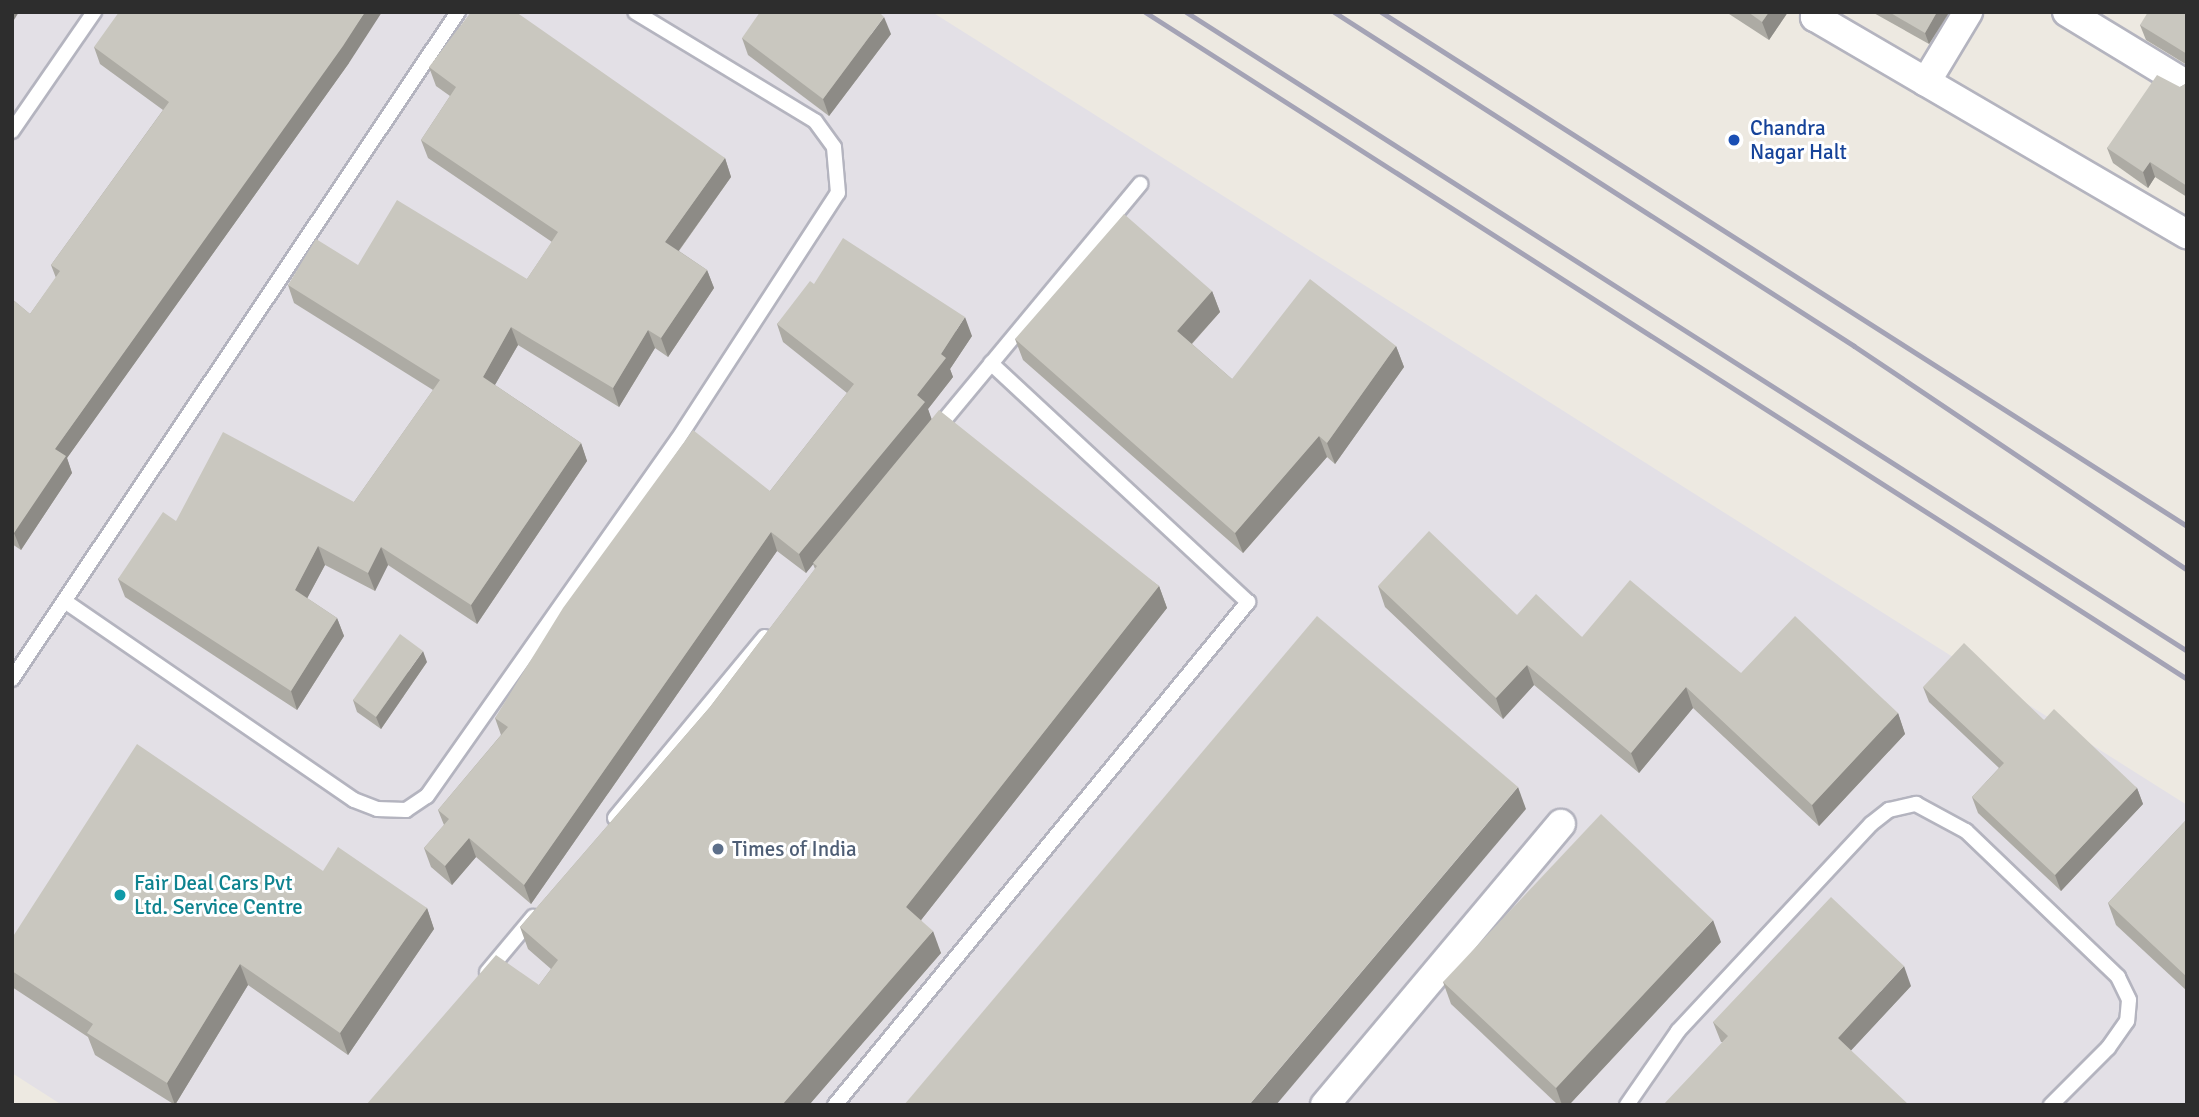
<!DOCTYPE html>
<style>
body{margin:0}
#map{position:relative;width:2199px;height:1117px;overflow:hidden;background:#ede9e1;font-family:Signika,sans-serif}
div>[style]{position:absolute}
.industrial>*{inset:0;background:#e3e0e6}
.roads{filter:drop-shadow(2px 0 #b4b4bf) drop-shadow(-2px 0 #b4b4bf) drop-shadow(0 2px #b4b4bf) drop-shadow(0 -2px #b4b4bf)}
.lane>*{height:14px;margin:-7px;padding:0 7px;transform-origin:7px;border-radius:7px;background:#fff}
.street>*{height:28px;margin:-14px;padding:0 14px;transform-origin:14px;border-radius:14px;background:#fff}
.rail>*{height:5px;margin:-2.5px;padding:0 2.5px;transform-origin:2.5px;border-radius:2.5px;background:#a4a3b5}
.wall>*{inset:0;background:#adaba4}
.shaded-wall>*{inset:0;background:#8d8b86}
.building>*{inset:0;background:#c9c7bf}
.dots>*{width:19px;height:19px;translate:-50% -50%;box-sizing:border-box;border:4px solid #fff;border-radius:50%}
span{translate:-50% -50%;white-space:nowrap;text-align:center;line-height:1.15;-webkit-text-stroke:6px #fff;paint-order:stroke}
.transit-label{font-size:21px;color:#164399}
.left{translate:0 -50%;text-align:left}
.service-label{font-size:21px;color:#4e5e75}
.culture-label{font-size:21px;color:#0d838f}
.frame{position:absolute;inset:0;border:14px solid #2d2d2d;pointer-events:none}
</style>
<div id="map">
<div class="industrial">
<i style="clip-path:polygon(12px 12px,932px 12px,2187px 805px,2187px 1105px,62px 1105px,12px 1073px)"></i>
</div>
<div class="roads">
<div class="lane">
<i style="left:12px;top:131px;width:145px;rotate:-55.4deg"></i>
<i style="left:936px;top:430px;width:320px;rotate:-50.3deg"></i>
<i style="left:66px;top:602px;width:349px;rotate:34.5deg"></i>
<i style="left:354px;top:800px;width:25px;rotate:21deg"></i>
<i style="left:377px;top:809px;width:29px;rotate:2deg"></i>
<i style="left:406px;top:810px;width:25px;rotate:-34deg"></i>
<i style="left:427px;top:796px;width:436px;rotate:-54.9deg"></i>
<i style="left:678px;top:439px;width:293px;rotate:-57deg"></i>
<i style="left:838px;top:193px;width:46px;rotate:-95deg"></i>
<i style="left:834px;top:147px;width:32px;rotate:-126deg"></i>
<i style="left:815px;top:121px;width:210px;rotate:-148.8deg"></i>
<i style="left:12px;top:679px;width:802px;rotate:-56.23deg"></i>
<i style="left:615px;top:818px;width:235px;rotate:-50.4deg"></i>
<i style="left:487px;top:972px;width:72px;rotate:-50.1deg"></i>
<i style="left:835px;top:1105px;width:651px;rotate:-50.61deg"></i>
<i style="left:1248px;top:602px;width:351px;rotate:-137.1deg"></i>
<i style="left:1627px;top:1105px;width:90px;rotate:-55.4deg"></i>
<i style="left:1678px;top:1031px;width:283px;rotate:-47deg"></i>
<i style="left:1871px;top:824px;width:23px;rotate:-38deg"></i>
<i style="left:1889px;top:810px;width:28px;rotate:-13deg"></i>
<i style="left:1916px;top:804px;width:57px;rotate:28.4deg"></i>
<i style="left:1966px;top:831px;width:211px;rotate:43.8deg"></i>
<i style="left:2118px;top:977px;width:25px;rotate:64deg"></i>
<i style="left:2129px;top:1000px;width:21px;rotate:95deg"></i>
<i style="left:2127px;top:1021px;width:33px;rotate:125deg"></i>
<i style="left:2108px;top:1048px;width:81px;rotate:135deg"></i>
</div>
<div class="street">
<i style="left:1818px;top:12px;width:6px;rotate:121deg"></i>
<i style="left:1815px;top:17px;width:431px;rotate:30.3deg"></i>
<i style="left:2067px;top:12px;width:140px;rotate:31.3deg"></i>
<i style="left:1926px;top:82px;width:82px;rotate:-59deg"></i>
<i style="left:1325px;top:1105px;width:367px;rotate:-50deg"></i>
</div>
</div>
<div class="rail">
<i style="left:1145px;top:12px;width:1237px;rotate:32.62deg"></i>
<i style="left:1186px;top:12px;width:1188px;rotate:32.55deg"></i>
<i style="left:1334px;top:12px;width:618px;rotate:32.71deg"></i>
<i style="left:1854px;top:346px;width:401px;rotate:33.9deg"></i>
<i style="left:1381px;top:12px;width:956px;rotate:32.53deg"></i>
</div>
<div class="wall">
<i style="clip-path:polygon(1726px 12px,1788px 12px,1769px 40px)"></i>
<i style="clip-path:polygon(1872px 12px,1947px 12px,1948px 14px,1929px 44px)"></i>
<i style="clip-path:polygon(2187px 12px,2187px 65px,2146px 40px,2140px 25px)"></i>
<i style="clip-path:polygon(891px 34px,829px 116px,748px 55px,742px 38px)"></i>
<i style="clip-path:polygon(94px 47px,349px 63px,67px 458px,72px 473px,21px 550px,12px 544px,12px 299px,30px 314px,56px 278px,51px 265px,163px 110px,100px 64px)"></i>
<i style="clip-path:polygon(429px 67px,725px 158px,731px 177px,679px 251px,707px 270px,714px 288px,668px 357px,655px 348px,619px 407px,518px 345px,495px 385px,581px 443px,587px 461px,477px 624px,388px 565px,375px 591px,325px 565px,307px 598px,337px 618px,344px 636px,297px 710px,125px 597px,118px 579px,176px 521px,354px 502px,433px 390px,294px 303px,288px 285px,358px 265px,527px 279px,552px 242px,428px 158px,421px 140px,450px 96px,436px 86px)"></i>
<i style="clip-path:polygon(2187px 83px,2187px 197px,2155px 177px,2148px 188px,2113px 163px,2107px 148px,2180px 87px)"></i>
<i style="clip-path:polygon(814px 284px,972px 336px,950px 369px,953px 377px,928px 409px,931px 419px,1159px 586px,1167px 608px,921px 920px,941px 953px,809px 1105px,366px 1105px,539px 985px,551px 969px,528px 949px,520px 927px,710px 707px,815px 569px,813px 564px,806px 573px,777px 551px,531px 904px,476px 857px,452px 885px,431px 867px,424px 848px,444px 825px,438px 810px,501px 735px,495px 718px,770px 491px,847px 393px,783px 342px,777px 324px)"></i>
<i style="clip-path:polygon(1212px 291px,1220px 312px,1192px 344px,1232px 379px,1396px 346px,1404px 367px,1335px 464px,1327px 457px,1243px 553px,1023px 360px,1015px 339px)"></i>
<i style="clip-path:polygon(1378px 586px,1517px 615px,1582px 637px,1741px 673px,1898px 713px,1905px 734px,1819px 826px,1693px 708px,1639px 773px,1534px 685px,1503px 719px,1385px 607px)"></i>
<i style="clip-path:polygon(427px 662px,381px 729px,357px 712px,353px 700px)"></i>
<i style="clip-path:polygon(1923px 687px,2044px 720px,2137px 788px,2143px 804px,2061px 891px,1978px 813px,1972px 797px,1999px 768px,1929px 702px)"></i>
<i style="clip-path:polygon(2187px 819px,2187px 991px,2116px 925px,2108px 903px)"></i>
<i style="clip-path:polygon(323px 871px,427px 908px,434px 929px,348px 1055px,248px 985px,175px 1105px,95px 1055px,88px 1037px,12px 987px,12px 938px)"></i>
<i style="clip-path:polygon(1721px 942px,1569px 1105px,1558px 1105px,1451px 1004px,1443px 982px)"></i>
<i style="clip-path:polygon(1911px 986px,1851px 1050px,1721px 1042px,1713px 1022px)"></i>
</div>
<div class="shaded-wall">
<i style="clip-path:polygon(12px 12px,19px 12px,12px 23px)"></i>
<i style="clip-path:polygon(365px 12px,382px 12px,349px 63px,67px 458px,72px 473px,21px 550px,14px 533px,55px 449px)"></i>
<i style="clip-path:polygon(1769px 12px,1788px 12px,1769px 40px,1762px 22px)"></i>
<i style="clip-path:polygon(1937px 12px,1947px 12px,1948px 14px,1929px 44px,1925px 33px)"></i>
<i style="clip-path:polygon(884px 17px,891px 34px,829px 116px,823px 99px)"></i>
<i style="clip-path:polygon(725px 158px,731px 177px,672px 260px,665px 242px)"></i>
<i style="clip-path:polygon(2150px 162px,2155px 177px,2148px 188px,2143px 172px)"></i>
<i style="clip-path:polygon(707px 270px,714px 288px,668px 357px,661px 338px)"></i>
<i style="clip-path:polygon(1212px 291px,1220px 312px,1185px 351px,1177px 331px)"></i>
<i style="clip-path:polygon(965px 317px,972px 336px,950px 369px,953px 377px,928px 409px,932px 420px,806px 573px,799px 554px,917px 395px,941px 354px)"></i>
<i style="clip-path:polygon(511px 327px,518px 345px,489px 395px,483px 377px)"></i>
<i style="clip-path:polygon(648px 330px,655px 348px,619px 407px,613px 388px)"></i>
<i style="clip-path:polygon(1396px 346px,1404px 367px,1335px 464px,1327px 443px)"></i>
<i style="clip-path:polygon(1319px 436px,1327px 457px,1243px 553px,1235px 533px)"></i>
<i style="clip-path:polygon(581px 443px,587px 461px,477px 624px,471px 605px)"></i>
<i style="clip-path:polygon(771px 532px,777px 551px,531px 904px,524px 885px)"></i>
<i style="clip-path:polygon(318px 546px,325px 565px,302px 608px,295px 590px)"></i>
<i style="clip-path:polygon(381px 547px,388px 565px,375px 591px,368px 573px)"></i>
<i style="clip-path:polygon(1159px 586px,1167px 608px,914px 929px,906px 907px)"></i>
<i style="clip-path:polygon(337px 618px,344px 636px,297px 710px,291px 691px)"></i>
<i style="clip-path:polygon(423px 651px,427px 662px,381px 729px,376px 717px)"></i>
<i style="clip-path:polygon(1527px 665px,1534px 685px,1503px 719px,1496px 698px)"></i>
<i style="clip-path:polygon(1686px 687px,1693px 708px,1639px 773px,1631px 753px)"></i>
<i style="clip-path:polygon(1898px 713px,1905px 734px,1819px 826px,1812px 805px)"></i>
<i style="clip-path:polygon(1518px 787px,1526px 809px,1276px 1105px,1249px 1105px)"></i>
<i style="clip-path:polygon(2137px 788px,2143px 804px,2061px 891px,2055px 875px)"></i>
<i style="clip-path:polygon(469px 838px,476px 857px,452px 885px,445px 866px)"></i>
<i style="clip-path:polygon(427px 908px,434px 929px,348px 1055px,340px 1033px)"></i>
<i style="clip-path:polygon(1713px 920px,1721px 942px,1569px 1105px,1562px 1105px,1556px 1088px)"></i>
<i style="clip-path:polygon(933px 931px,941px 953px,809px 1105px,782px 1105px)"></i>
<i style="clip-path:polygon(240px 964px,248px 985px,175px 1105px,167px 1083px)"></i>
<i style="clip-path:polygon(1904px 966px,1911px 986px,1845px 1057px,1838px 1038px)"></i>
</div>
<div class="building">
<i style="clip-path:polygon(119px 12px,365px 12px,343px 46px,55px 449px,66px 456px,14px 533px,12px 531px,12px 299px,30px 314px,60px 271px,51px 265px,169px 102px,94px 47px)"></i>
<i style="clip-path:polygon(471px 12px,516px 12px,725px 158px,665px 242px,707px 270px,661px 338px,648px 330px,613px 388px,511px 327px,483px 377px,581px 443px,471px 605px,381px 547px,368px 573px,318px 546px,295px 590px,337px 618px,291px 691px,118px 579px,163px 512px,176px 521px,223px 432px,354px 502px,440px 380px,288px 285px,316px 239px,358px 265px,397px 200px,527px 279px,558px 232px,421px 140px,456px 87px,429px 67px)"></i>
<i style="clip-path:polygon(760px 12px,879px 12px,884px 17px,823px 99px,742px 38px)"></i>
<i style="clip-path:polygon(1748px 12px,1769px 12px,1762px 22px)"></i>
<i style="clip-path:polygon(1889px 12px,1937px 12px,1925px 33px)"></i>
<i style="clip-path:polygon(2148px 12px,2187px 12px,2187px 54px,2140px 25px)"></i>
<i style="clip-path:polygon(2157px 75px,2180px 87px,2187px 83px,2187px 186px,2150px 162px,2143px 172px,2107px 148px)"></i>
<i style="clip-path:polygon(1124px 214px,1212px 291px,1177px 331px,1232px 379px,1310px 279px,1396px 346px,1327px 443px,1319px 436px,1235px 533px,1015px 339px)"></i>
<i style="clip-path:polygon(843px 238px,965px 317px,941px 354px,946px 358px,917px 395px,925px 402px,799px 554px,771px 532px,524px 885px,469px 838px,445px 866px,424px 848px,449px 819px,438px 810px,508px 727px,495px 718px,563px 608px,693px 430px,770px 491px,854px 384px,777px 324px,810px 281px,814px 284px)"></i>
<i style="clip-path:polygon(939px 410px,1159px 586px,906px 907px,933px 931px,782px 1105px,366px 1105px,496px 955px,539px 985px,558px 960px,520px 927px,710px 707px,817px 566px,813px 563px)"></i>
<i style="clip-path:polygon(1429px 531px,1517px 615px,1536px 594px,1582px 637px,1630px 580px,1741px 673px,1795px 616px,1898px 713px,1812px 805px,1686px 687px,1631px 753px,1527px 665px,1496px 698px,1378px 586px)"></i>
<i style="clip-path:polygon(1317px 616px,1518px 787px,1249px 1105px,904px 1105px)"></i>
<i style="clip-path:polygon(400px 634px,423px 651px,376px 717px,353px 700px)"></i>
<i style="clip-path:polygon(1964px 643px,2044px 720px,2054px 709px,2137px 788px,2055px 875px,1972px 797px,2004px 763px,1923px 687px)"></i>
<i style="clip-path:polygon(137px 744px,323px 871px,338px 847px,427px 908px,340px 1033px,240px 964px,167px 1083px,87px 1033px,93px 1024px,12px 971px,12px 938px)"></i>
<i style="clip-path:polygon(1601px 814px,1713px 920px,1556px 1088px,1443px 982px)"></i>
<i style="clip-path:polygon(2187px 819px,2187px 977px,2108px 903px)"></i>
<i style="clip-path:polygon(1831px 897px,1904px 966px,1838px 1038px,1909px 1105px,1663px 1105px,1728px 1036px,1713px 1022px)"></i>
</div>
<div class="dots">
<i style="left:1734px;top:140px;background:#1a4fb4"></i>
<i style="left:718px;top:849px;background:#5c6f8a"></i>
<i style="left:120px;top:895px;background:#0f9aa8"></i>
</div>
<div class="transit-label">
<span class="left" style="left:1750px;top:140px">Chandra<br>Nagar Halt</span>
</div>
<div class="service-label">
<span class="left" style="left:732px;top:849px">Times of India</span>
</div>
<div class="culture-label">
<span class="left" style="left:134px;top:895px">Fair Deal Cars Pvt<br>Ltd. Service Centre</span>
</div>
<div class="frame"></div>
</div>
